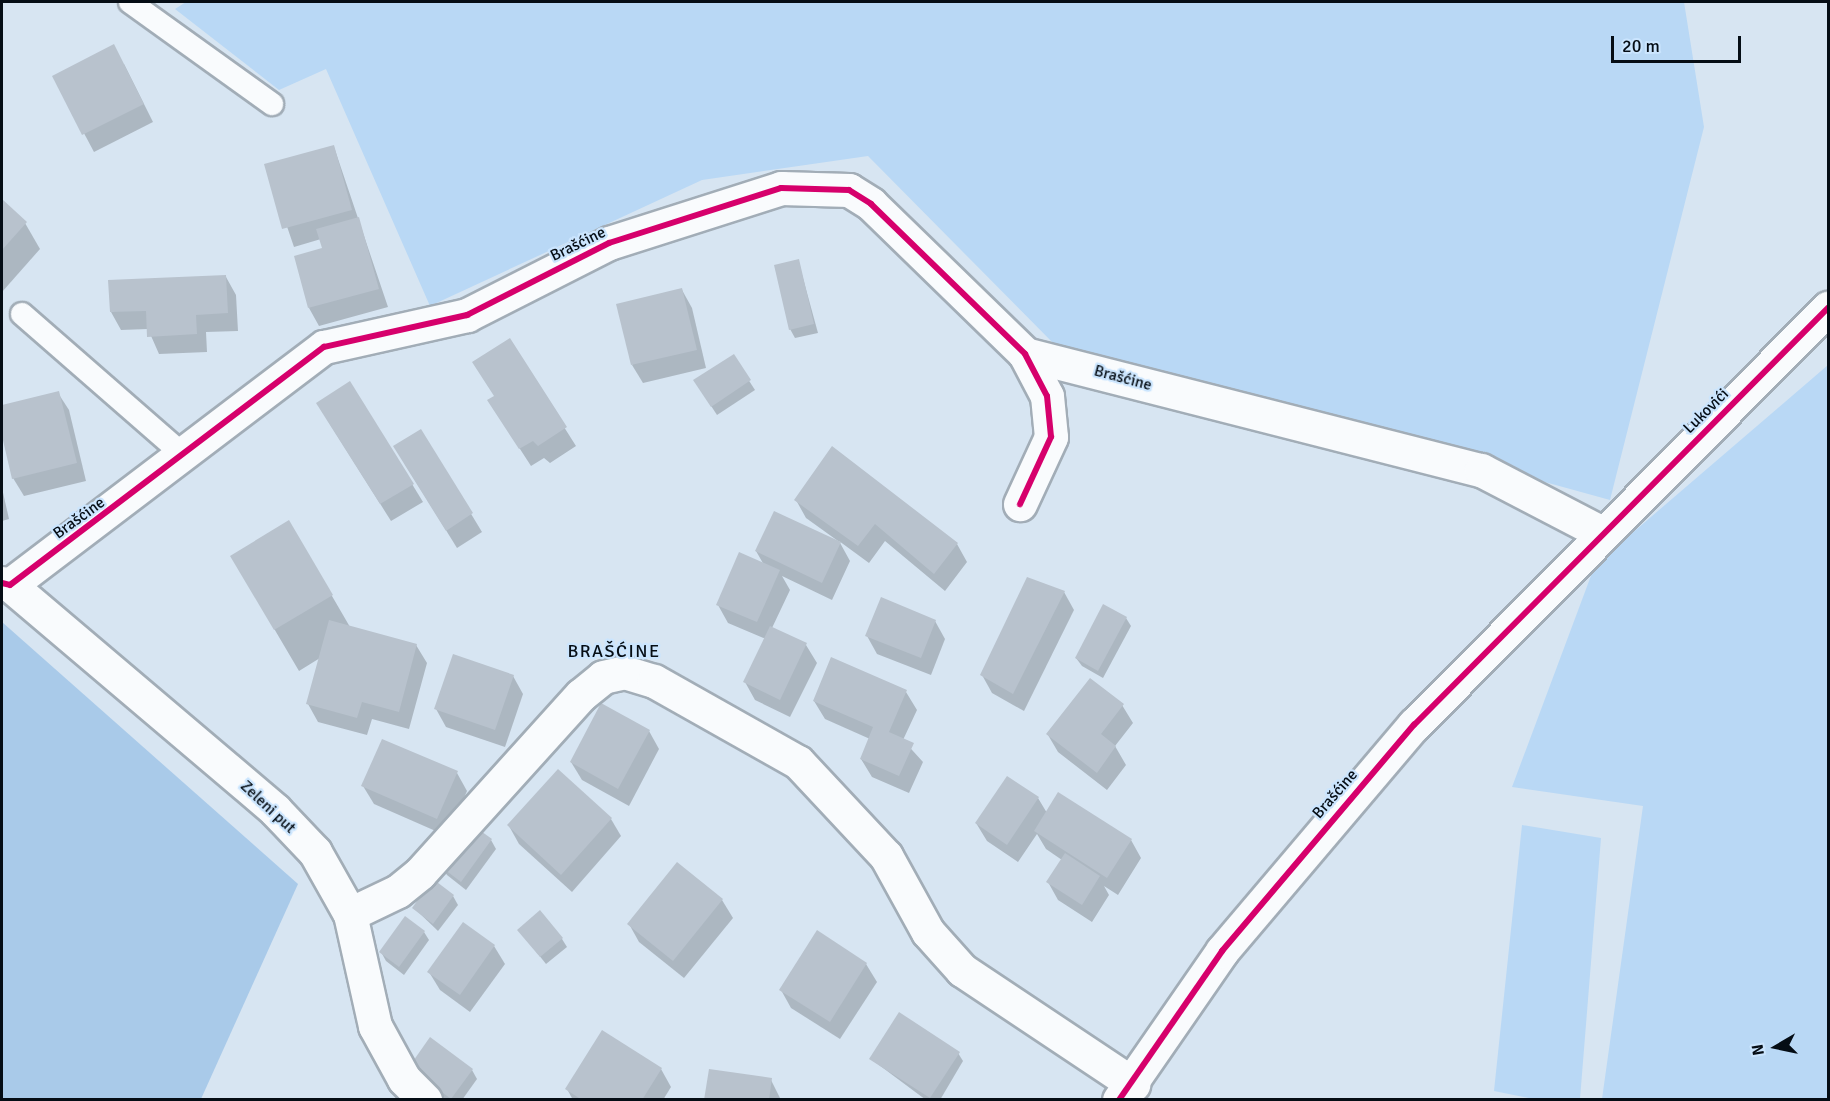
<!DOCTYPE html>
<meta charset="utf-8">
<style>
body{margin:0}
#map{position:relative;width:1830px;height:1101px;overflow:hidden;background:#d7e5f2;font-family:Signika,sans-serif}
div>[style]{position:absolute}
.green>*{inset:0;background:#b9d8f5}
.forest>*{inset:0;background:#a9cae9}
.shadow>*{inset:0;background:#0003}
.building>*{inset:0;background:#b8c2cd}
.roads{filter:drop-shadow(2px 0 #a2adb7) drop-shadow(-2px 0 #a2adb7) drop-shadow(0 2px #a2adb7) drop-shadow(0 -2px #a2adb7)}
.lane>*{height:22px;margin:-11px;padding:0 11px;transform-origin:11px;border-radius:11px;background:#f9fbfd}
.street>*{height:33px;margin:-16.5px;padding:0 16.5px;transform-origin:16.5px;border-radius:16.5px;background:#f9fbfd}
.cycleway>*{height:6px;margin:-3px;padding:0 3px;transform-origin:3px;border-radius:3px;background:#d6006c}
span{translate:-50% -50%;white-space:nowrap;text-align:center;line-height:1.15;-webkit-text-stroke:4.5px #cbe5fe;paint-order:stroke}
.street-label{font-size:16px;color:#050d15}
.neighbourhood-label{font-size:18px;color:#050d15;letter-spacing:1.5px}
.frame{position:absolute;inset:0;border:3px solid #050d15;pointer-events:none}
.north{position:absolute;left:1746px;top:1017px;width:60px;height:60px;-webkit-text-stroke:4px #cbe5fe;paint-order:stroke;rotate:261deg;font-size:16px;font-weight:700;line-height:24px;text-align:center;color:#050d15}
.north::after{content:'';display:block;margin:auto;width:21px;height:27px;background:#050d15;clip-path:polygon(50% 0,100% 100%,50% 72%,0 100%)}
.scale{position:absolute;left:1611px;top:36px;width:130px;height:27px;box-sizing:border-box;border:3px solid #050d15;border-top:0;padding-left:8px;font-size:18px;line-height:21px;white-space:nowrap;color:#050d15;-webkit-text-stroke:4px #cbe5fe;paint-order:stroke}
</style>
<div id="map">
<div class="green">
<i style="clip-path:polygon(186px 2px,1684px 2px,1704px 127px,1610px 500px,1057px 347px,868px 156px,702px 180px,430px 306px,326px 69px,279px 90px,175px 9px)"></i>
<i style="clip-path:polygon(1828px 365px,1828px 1099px,1602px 1099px,1643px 806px,1512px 787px,1595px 565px)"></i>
<i style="clip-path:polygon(1522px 825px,1601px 838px,1580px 1099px,1534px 1099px,1494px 1091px)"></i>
</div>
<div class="forest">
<i style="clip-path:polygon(2px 622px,298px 884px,201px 1099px,2px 1099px)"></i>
</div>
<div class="shadow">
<i style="clip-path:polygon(124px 64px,153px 122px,94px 152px,54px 77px)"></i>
<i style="clip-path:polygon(334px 147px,388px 307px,319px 326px,309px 308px,323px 249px,321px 239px,294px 247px,266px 165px)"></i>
<i style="clip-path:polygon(2px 201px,25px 223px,40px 249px,2px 292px)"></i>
<i style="clip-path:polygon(798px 260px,818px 333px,795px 338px,790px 329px)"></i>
<i style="clip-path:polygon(226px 277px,236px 295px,238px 331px,206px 332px,207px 352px,159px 354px,148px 329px,121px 330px,111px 312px)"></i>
<i style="clip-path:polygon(682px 290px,692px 308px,706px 368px,643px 383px,632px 365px)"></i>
<i style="clip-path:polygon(509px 340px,576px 446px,550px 463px,544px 458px,531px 466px,500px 418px,495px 397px)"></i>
<i style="clip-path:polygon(733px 356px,755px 390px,717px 415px,700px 389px)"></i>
<i style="clip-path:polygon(58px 393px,69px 410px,86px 481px,24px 496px,13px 478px,2px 406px)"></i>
<i style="clip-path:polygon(328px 421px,412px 484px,423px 502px,391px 521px)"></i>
<i style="clip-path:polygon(421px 431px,482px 532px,457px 548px,405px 464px)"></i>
<i style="clip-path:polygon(2px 488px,9px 519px,2px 521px)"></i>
<i style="clip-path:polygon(796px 500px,957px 544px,967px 562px,945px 591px,885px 541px,869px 563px,839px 541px,850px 561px,832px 600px,782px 576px,790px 590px,772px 628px,806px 645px,817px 663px,790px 717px,755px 700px,745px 682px,766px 639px,728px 623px,718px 605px,764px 565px,756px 551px,838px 541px,806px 518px)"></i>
<i style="clip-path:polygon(289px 522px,350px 627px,416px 645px,427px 663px,409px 729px,372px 719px,367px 735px,318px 722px,308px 704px,320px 658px,299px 671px,256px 598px)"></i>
<i style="clip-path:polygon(1064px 592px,1074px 610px,1024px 711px,992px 693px,982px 675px)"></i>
<i style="clip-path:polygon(1126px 618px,1131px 626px,1103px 678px,1082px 666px,1076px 658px)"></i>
<i style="clip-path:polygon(935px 621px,945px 639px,931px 675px,877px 654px,867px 636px)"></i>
<i style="clip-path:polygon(832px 659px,906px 692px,917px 710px,903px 740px,923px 762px,909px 793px,872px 777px,861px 759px,870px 739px,825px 719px,814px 701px)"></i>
<i style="clip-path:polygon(513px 676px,523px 694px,505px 747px,446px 727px,436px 709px)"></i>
<i style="clip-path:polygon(1122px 705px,1133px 723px,1115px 746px,1126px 765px,1107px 790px,1058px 752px,1048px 735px)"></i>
<i style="clip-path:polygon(649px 731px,659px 749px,629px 806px,582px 780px,571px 762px)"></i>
<i style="clip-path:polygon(457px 773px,467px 791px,447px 836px,374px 804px,363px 786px)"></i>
<i style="clip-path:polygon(1038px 798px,1047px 813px,1131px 840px,1141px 858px,1118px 895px,1104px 886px,1109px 895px,1092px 922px,1058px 900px,1048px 882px,1062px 860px,1046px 849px,1037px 834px,1018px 862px,987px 841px,976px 823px)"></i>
<i style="clip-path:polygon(611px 819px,621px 836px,572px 892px,519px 844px,509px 826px)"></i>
<i style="clip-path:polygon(491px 840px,496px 849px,466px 890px,447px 875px,442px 867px)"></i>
<i style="clip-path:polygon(677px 864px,722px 900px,733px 918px,684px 978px,639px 942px,629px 924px)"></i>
<i style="clip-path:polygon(453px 896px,458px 905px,438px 931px,414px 908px)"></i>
<i style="clip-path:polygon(519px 930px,562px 939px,567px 947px,546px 964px)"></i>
<i style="clip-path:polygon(424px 932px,429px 940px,404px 975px,386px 961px,381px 952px)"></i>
<i style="clip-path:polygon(494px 946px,505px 964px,470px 1012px,440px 990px,429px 972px)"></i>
<i style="clip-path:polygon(866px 964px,877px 982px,840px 1039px,791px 1008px,781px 990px)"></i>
<i style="clip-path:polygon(958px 1053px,963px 1061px,940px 1100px,926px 1100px,871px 1059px)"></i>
<i style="clip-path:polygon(661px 1069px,671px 1087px,663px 1100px,573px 1100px,567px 1089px)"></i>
<i style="clip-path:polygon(472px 1070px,477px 1079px,462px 1100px,447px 1100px,416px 1076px)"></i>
<i style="clip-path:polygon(771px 1080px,781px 1100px,706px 1100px)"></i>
</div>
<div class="building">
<i style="clip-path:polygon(114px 44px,144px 104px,82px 135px,52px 76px)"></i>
<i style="clip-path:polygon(334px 145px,352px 210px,282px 229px,264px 164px)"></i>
<i style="clip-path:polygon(2px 199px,27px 222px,2px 250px)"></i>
<i style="clip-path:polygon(359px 217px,379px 289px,308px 308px,294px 256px,322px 248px,316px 229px)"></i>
<i style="clip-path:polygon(799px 259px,814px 324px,789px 330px,774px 265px)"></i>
<i style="clip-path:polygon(226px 275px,228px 313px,196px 315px,197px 334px,147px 337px,146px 311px,110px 312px,108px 280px)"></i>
<i style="clip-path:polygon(682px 288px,697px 350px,631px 365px,616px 304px)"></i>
<i style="clip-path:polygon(510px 338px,567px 427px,538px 446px,533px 441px,519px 449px,487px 400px,494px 396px,472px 362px)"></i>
<i style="clip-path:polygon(734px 354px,751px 380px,711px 407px,693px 380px)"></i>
<i style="clip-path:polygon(350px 381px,414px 484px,380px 504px,316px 403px)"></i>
<i style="clip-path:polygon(59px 391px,77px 463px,12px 479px,2px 436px,2px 405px)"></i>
<i style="clip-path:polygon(421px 429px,473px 513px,446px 531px,393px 446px)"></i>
<i style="clip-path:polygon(832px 446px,958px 543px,934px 574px,875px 524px,858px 546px,794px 500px)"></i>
<i style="clip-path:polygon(774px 511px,841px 542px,822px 583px,755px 551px)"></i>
<i style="clip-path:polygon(289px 520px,333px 595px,274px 630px,230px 556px)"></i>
<i style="clip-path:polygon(739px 552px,780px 570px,757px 622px,716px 605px)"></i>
<i style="clip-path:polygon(1027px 577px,1065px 591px,1013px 694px,980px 675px)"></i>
<i style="clip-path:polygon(881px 597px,936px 620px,921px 658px,865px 636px)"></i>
<i style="clip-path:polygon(1103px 604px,1127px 617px,1098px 671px,1075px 658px)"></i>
<i style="clip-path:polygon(329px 620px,417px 644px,399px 712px,362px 702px,357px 718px,306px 704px)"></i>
<i style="clip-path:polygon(770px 626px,807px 643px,780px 700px,743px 682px)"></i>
<i style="clip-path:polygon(453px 654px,514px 675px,495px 730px,434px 709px)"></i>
<i style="clip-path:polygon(831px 657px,907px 690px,889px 732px,914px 743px,899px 776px,860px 759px,873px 727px,813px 701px)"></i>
<i style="clip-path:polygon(1090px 678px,1124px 704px,1101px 734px,1116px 746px,1097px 773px,1046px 734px)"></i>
<i style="clip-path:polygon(601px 703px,650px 730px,618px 789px,570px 762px)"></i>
<i style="clip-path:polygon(382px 739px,458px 771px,437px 819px,361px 786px)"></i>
<i style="clip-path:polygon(558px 769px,612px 818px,561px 875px,507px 825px)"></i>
<i style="clip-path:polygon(1007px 776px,1039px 797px,1007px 845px,975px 823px)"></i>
<i style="clip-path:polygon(1058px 792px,1132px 839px,1107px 878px,1034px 831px)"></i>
<i style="clip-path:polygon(471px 824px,492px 839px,461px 882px,440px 866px)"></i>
<i style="clip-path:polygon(1065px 853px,1100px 876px,1082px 905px,1046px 882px)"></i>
<i style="clip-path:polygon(677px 862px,723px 899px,673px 961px,627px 924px)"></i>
<i style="clip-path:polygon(433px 879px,454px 895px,433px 924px,412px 908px)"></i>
<i style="clip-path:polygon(540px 910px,563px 938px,540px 957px,517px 930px)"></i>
<i style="clip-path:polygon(405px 916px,425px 931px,399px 967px,379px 952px)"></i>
<i style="clip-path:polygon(463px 922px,495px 945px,460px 995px,427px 972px)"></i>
<i style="clip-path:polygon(817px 930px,867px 963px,830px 1022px,779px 990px)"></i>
<i style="clip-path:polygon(899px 1012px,960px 1052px,930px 1098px,869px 1059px)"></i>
<i style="clip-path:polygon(602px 1030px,662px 1068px,642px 1100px,582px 1100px,565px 1089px)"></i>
<i style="clip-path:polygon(430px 1037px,473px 1069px,451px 1099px,409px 1067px)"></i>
<i style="clip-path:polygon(709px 1069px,772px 1078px,769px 1100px,704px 1100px)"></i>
</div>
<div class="roads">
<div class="lane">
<i style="left:130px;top:2px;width:175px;rotate:35.7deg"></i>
<i style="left:22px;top:314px;width:216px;rotate:41.1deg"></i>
</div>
<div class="street">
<i style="left:1025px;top:354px;width:471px;rotate:14.3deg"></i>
<i style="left:1481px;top:470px;width:136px;rotate:27.5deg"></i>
<i style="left:2px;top:583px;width:8px;rotate:14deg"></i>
<i style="left:10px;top:585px;width:394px;rotate:-37.2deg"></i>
<i style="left:324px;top:347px;width:147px;rotate:-12.6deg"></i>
<i style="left:467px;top:315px;width:159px;rotate:-26.9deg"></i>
<i style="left:609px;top:243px;width:181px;rotate:-17.7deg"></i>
<i style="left:781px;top:188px;width:68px;rotate:1.7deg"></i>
<i style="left:849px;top:190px;width:26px;rotate:32deg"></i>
<i style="left:871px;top:204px;width:215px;rotate:44.2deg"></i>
<i style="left:1025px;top:354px;width:47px;rotate:62.4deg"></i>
<i style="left:1047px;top:396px;width:41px;rotate:84.4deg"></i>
<i style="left:1051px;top:437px;width:74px;rotate:114.8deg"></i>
<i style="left:10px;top:585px;width:348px;rotate:40.3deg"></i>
<i style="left:275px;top:810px;width:58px;rotate:46.4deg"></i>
<i style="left:315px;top:852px;width:71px;rotate:60.6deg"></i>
<i style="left:350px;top:914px;width:115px;rotate:77.4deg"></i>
<i style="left:375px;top:1026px;width:60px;rotate:61.3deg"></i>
<i style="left:404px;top:1079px;width:30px;rotate:45deg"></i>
<i style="left:350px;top:914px;width:53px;rotate:-25.6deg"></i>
<i style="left:398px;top:891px;width:28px;rotate:-39deg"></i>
<i style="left:420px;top:873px;width:240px;rotate:-47.9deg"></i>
<i style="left:581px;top:695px;width:28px;rotate:-39deg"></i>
<i style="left:603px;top:677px;width:22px;rotate:-13deg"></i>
<i style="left:624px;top:672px;width:31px;rotate:17deg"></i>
<i style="left:654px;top:681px;width:165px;rotate:29.4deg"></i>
<i style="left:798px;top:762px;width:129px;rotate:46.9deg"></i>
<i style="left:886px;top:856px;width:87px;rotate:61.1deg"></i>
<i style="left:928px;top:932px;width:51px;rotate:48.2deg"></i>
<i style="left:962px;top:970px;width:206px;rotate:33.7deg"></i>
<i style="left:1119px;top:1100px;width:181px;rotate:-55.3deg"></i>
<i style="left:1222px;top:951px;width:297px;rotate:-49.7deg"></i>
<i style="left:1414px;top:725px;width:588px;rotate:-45.21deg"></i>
</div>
</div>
<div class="cycleway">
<i style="left:2px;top:583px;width:8px;rotate:14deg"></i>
<i style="left:10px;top:585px;width:394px;rotate:-37.2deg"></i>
<i style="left:324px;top:347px;width:147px;rotate:-12.6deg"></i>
<i style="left:467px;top:315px;width:159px;rotate:-26.9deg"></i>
<i style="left:609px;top:243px;width:181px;rotate:-17.7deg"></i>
<i style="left:781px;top:188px;width:68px;rotate:1.7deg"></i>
<i style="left:849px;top:190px;width:26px;rotate:32deg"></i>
<i style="left:871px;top:204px;width:215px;rotate:44.2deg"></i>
<i style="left:1025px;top:354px;width:47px;rotate:62.4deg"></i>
<i style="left:1047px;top:396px;width:41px;rotate:84.4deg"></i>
<i style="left:1051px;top:437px;width:74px;rotate:114.8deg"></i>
<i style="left:1119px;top:1100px;width:181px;rotate:-55.3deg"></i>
<i style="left:1222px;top:951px;width:297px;rotate:-49.7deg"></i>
<i style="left:1414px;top:725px;width:588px;rotate:-45.21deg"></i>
</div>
<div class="street-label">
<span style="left:578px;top:244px;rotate:-26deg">Brašćine</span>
<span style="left:1123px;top:378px;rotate:15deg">Brašćine</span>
<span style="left:1706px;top:411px;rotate:-45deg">Lukovići</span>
<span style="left:79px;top:518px;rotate:-36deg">Brašćine</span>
<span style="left:1335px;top:794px;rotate:-49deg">Brašćine</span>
<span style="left:268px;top:807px;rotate:43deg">Zeleni put</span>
</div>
<div class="neighbourhood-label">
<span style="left:614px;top:651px">BRAŠĆINE</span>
</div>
<div class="frame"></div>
<div class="north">N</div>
<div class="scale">20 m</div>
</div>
